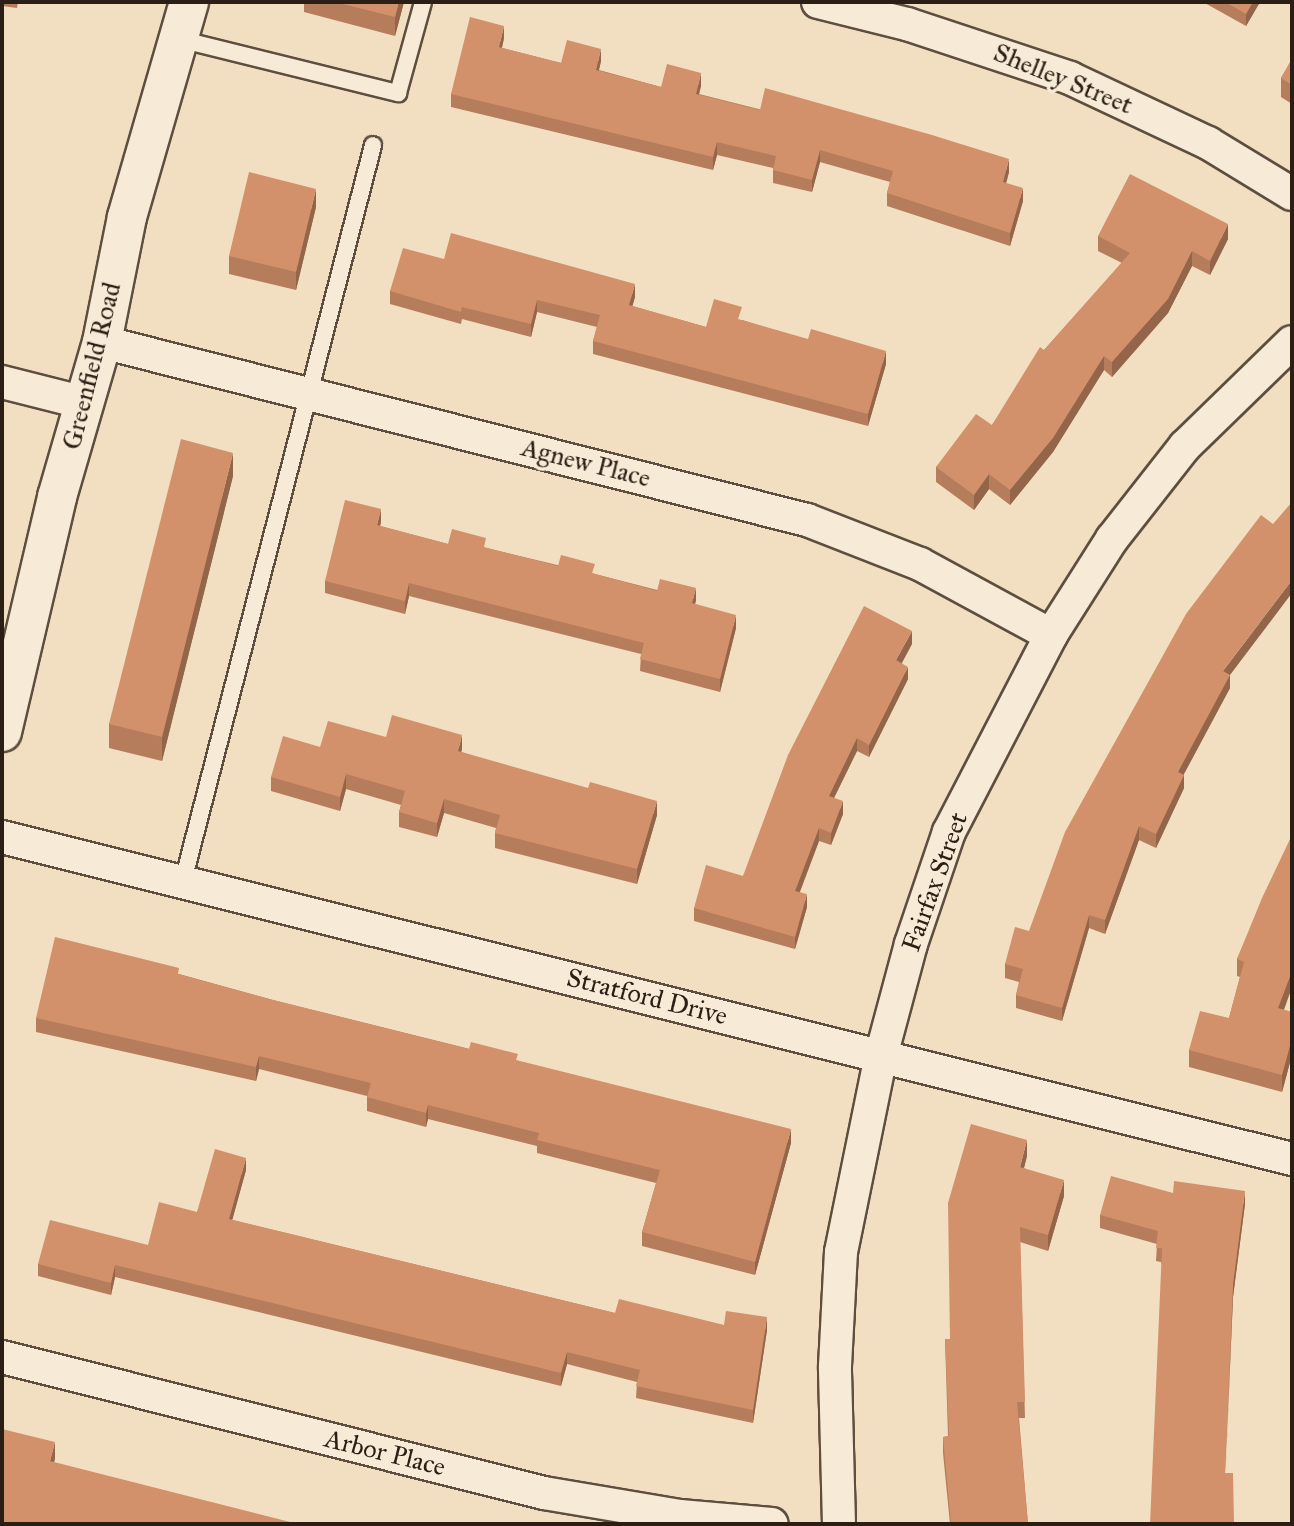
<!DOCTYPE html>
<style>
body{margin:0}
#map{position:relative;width:1294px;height:1526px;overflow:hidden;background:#f2dec0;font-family:"IM FELL Great Primer",serif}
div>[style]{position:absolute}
.roads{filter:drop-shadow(2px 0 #5d4e3f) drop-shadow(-2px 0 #5d4e3f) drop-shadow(0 2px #5d4e3f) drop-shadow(0 -2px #5d4e3f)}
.lane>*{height:16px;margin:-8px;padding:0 8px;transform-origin:8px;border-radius:8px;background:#f7ead6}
.street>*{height:32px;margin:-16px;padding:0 16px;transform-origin:16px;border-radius:16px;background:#f7ead6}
.secondary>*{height:38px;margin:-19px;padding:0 19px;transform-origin:19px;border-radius:19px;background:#f7ead6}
.wall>*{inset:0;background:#b57d5b}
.shaded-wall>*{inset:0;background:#93664a}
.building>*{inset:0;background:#d2916a}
span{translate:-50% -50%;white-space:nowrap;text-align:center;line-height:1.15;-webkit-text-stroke:7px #f7ead6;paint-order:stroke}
.street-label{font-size:26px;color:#2b1e14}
.frame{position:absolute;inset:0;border:4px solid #2b1e14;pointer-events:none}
</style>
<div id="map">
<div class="roads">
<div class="lane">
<i style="left:179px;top:39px;width:226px;rotate:13.9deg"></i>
<i style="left:398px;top:93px;width:94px;rotate:-74.6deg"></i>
<i style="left:183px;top:881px;width:760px;rotate:-75.52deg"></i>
</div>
<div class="street">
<i style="left:818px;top:2px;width:92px;rotate:13.9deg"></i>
<i style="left:907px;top:24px;width:172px;rotate:18.3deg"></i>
<i style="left:1070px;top:78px;width:153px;rotate:25.2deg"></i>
<i style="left:1208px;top:143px;width:98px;rotate:31.3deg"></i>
<i style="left:102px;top:342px;width:727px;rotate:14.17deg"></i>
<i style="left:807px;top:520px;width:121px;rotate:21.3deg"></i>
<i style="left:920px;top:564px;width:149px;rotate:28.5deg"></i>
<i style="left:2px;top:382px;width:86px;rotate:14.2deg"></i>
<i style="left:2px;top:837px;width:1330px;rotate:14.02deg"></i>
<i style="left:2px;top:1357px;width:559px;rotate:14.09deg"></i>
<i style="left:544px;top:1493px;width:138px;rotate:9.6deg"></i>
<i style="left:680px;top:1516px;width:92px;rotate:5deg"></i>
<i style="left:839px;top:1524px;width:158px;rotate:-91.5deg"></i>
<i style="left:835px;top:1366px;width:114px;rotate:-87deg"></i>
<i style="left:841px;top:1252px;width:200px;rotate:-78.5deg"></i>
<i style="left:881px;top:1056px;width:116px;rotate:-75deg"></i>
<i style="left:911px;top:944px;width:118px;rotate:-71.3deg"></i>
<i style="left:949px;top:832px;width:222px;rotate:-62.6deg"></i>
<i style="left:1051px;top:635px;width:114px;rotate:-57.6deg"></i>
<i style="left:1112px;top:539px;width:118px;rotate:-51.9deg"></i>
<i style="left:1185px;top:446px;width:149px;rotate:-44.2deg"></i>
</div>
<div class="secondary">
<i style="left:2px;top:732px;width:241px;rotate:-76.8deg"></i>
<i style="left:57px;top:497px;width:161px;rotate:-73.8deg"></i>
<i style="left:102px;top:342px;width:127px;rotate:-78.7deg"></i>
<i style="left:127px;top:217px;width:224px;rotate:-73.9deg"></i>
</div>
</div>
<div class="wall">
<i style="clip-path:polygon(2px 2px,18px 2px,17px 8px,2px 6px)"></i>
<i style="clip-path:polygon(304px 2px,404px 2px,395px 36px,304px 12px)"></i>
<i style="clip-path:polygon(1203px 2px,1260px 2px,1246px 26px)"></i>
<i style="clip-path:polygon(504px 38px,502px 48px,561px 63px,601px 61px,599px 70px,661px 87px,701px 86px,699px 94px,1009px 172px,1006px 183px,1023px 201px,1010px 246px,887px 206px,887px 193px,890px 182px,820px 162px,812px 192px,773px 183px,773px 168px,717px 155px,713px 170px,451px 107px,451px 94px)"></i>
<i style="clip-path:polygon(1292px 59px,1292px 104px,1281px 97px,1281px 78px)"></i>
<i style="clip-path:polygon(316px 207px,296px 290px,229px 274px,229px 256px)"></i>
<i style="clip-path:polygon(1098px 236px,1228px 239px,1210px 275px,1192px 266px,1168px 313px,1112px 377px,1104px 370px,1053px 452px,1010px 505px,989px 489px,974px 510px,936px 482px,936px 467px,992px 425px,1044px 350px,1122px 263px,1098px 251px)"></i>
<i style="clip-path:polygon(444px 259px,635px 297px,632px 306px,706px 327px,742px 320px,886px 364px,868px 426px,593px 354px,593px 341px,597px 327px,537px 312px,531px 337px,462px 319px,461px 324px,390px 304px,390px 291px)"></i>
<i style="clip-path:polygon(233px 476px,162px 761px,109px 748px,109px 724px)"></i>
<i style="clip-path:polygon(381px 522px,380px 526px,448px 544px,486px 548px,595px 574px,696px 600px,695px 604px,736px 628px,720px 692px,640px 671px,641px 654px,409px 596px,405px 614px,325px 593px,325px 581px)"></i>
<i style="clip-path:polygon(912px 644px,902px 663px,908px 679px,869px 757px,857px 751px,834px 798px,843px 814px,831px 845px,819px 841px,800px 892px,807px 907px,795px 949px,694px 921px,694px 908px,743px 876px)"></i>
<i style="clip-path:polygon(1230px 675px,1230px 688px,1184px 774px,1184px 788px,1156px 848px,1139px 840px,1105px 934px,1089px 928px,1062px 1021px,1016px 1008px,1016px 995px,1019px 982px,1005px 978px,1005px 964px)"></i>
<i style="clip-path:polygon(386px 737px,462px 749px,461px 752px,657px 815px,637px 884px,495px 848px,495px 833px,496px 828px,444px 813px,437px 837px,399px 827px,399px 812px,401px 805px,346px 789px,340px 811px,271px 791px,271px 777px)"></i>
<i style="clip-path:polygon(1292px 835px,1292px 987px,1284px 1010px,1292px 1012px,1292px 1055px,1282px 1092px,1189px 1067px,1189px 1050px,1229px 1018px,1240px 977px,1237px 976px,1237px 959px)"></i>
<i style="clip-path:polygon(179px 974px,273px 1000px,518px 1061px,791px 1143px,755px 1275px,642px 1246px,642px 1232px,656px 1183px,537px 1153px,537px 1146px,428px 1119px,426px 1127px,367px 1111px,367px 1096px,259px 1069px,256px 1081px,36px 1032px,36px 1018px)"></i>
<i style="clip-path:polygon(1027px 1156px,1024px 1168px,1064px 1196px,1048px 1251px,1020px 1242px,1025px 1418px,1019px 1418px,1028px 1524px,950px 1524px,943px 1453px,943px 1437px,948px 1436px,945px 1339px,950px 1339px)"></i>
<i style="clip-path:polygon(246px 1170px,232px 1220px,615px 1313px,767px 1330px,753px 1423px,636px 1398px,637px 1382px,567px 1364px,561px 1386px,115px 1277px,111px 1295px,38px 1276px,38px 1264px,148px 1245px,197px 1212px)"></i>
<i style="clip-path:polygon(1173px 1193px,1245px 1204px,1233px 1297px,1225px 1473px,1161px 1262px,1156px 1261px,1157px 1244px,1100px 1228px,1100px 1215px)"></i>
</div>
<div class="shaded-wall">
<i style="clip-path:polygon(399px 2px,404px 2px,395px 36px,395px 17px)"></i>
<i style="clip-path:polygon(1253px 2px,1260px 2px,1246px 26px,1246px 14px)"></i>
<i style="clip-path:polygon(504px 26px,504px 38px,499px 60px,499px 47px)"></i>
<i style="clip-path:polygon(601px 49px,601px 61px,596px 82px,596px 70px)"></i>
<i style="clip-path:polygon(701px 73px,701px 86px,696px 106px,696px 94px)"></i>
<i style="clip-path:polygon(717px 142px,717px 155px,713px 170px,713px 157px)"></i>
<i style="clip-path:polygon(820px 150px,820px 162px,812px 192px,812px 180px)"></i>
<i style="clip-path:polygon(1009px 159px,1009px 172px,1003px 195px,1003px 182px)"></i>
<i style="clip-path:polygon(1023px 188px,1023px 201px,1010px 246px,1010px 233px)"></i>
<i style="clip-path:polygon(316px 189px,316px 207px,296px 290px,296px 272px)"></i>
<i style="clip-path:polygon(1228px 224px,1228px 239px,1210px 275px,1210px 261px)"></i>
<i style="clip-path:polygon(1192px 251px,1192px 266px,1168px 313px,1112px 377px,1112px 362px)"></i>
<i style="clip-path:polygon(635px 284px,635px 297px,629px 318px,629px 305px)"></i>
<i style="clip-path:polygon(537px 300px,537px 312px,531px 337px,531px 324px)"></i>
<i style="clip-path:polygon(886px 351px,886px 364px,868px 426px,868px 414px)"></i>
<i style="clip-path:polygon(1104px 356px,1104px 370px,1053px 452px,1010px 505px,1010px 490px)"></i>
<i style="clip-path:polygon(233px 453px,233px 476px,162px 761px,162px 737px)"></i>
<i style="clip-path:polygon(989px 474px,989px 489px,974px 510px,974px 495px)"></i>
<i style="clip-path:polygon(381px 509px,381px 522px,377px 538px,377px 525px)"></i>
<i style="clip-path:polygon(1292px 580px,1292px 593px,1230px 675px,1230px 688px,1178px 785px,1178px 772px,1223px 671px)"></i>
<i style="clip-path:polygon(409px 583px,409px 596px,405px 614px,405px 601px)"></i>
<i style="clip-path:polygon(696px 588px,696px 600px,692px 616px,692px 603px)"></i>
<i style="clip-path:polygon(736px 615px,736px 628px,720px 692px,720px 679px)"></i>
<i style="clip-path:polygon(912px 631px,912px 644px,896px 673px,896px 660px)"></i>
<i style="clip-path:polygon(908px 667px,908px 679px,869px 757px,869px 745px)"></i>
<i style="clip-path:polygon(462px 735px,462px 749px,458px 765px,458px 751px)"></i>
<i style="clip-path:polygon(857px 738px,857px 751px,829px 808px,829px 796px)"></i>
<i style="clip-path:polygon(346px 774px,346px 789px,340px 811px,340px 797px)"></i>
<i style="clip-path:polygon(1184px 775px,1184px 788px,1156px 848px,1156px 834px)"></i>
<i style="clip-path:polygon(444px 799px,444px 813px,437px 837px,437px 823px)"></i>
<i style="clip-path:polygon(657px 801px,657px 815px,637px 884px,637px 869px)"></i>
<i style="clip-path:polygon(843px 801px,843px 814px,831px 845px,831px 833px)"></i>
<i style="clip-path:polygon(1139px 826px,1139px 840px,1105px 934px,1105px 920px)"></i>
<i style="clip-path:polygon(819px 828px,819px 841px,795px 904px,795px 891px)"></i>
<i style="clip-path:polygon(807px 894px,807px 907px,795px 949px,795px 937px)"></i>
<i style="clip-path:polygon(1089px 915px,1089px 928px,1062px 1021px,1062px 1008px)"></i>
<i style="clip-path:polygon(1292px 971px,1292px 987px,1278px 1025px,1278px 1008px)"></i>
<i style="clip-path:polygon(1292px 1038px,1292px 1055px,1282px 1092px,1282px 1075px)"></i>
<i style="clip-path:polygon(259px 1056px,259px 1069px,256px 1081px,256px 1067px)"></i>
<i style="clip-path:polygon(428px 1105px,428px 1119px,426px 1127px,426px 1113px)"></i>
<i style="clip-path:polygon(791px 1129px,791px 1143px,755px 1275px,755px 1262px)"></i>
<i style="clip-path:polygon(1027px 1140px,1027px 1156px,1020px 1183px,1020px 1167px)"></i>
<i style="clip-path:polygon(246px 1158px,246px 1170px,229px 1232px,229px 1219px)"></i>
<i style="clip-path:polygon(1064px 1180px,1064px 1196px,1048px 1251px,1048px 1235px)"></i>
<i style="clip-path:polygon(1245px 1191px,1245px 1204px,1233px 1297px,1225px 1487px,1233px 1284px)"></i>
<i style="clip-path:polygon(115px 1265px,115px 1277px,111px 1295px,111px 1283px)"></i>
<i style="clip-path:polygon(767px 1317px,767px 1330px,753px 1423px,753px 1410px)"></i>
<i style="clip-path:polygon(567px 1352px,567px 1364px,561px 1386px,561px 1373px)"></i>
<i style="clip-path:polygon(55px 1442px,55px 1459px,50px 1479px,50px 1461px)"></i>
</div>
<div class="building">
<i style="clip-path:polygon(335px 2px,399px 2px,395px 17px)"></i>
<i style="clip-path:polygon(1225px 2px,1253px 2px,1246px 14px)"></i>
<i style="clip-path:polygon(470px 17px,504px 26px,499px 47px,561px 63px,567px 40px,601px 49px,596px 70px,661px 87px,667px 64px,701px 73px,696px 94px,760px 110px,765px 88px,932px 135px,1009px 159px,1003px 182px,1023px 188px,1010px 233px,887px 193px,893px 171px,820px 150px,812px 180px,773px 170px,776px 156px,717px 142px,713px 157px,451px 94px)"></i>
<i style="clip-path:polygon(1292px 59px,1292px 85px,1281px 78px)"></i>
<i style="clip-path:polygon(249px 172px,316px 189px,296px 272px,229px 256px)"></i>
<i style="clip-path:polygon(1130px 174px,1228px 224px,1210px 261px,1192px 251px,1168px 299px,1112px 362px,1104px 356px,1053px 438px,1010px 490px,989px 474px,974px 495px,936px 467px,976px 414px,992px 425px,1040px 347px,1044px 350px,1130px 253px,1098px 236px)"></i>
<i style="clip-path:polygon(451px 233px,635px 284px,629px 305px,706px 327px,714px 299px,742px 307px,738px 319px,808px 339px,811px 329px,886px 351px,868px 414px,593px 341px,600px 315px,537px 300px,531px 324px,462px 307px,461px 312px,390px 291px,403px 248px,444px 259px)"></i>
<i style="clip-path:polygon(181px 439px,233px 453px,162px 737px,109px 724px)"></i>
<i style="clip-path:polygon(345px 500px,381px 509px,377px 525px,448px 544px,452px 529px,486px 538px,484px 547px,558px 566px,561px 555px,595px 564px,592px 573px,657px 591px,660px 579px,696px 588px,692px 603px,736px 615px,720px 679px,640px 659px,644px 643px,409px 583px,405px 601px,325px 581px)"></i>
<i style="clip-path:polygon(1292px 502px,1292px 580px,1223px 671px,1230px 675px,1178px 772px,1184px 775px,1156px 834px,1139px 826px,1105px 920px,1089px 915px,1062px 1008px,1016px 995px,1023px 969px,1005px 964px,1015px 927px,1029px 931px,1065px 832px,1186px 614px,1261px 515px,1273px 524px)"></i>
<i style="clip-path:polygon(864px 606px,912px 631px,896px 660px,908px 667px,869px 745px,857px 738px,829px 796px,843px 801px,831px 833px,819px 828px,795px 891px,807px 894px,795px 937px,694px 908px,706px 865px,743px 876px,788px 755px)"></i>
<i style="clip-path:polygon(392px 715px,462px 735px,458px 751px,588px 788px,590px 782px,657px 801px,637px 869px,495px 833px,500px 815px,444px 799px,437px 823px,399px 812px,405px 791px,346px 774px,340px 797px,271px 777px,283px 736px,320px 747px,328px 721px,386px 737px)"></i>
<i style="clip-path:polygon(1292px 835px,1292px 971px,1278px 1008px,1292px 1012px,1292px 1038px,1282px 1075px,1189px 1050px,1200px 1011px,1229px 1018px,1244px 962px,1237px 959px,1262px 898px)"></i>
<i style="clip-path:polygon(55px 937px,179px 968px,178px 974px,273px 1000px,469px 1049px,471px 1042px,518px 1054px,516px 1060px,791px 1129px,755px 1262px,642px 1232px,660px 1170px,537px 1140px,539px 1133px,428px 1105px,426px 1113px,367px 1097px,371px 1083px,259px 1056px,256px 1067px,36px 1018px)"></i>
<i style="clip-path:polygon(971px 1124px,1027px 1140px,1020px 1167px,1064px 1180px,1048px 1235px,1020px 1227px,1025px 1402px,1017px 1402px,1028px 1524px,951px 1524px,943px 1437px,949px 1436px,945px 1339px,950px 1339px,948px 1203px)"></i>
<i style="clip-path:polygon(215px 1149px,246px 1158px,229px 1219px,615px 1313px,619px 1299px,724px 1325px,726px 1311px,767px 1317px,753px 1410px,636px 1386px,640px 1370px,567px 1352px,561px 1373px,115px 1265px,111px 1283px,38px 1264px,50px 1220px,148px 1245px,159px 1202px,197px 1212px)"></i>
<i style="clip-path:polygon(1111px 1176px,1173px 1193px,1174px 1181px,1245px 1191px,1233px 1284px,1225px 1473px,1233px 1473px,1234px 1524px,1150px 1524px,1162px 1248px,1156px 1248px,1158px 1231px,1100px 1215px)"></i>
<i style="clip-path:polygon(2px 1429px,55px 1442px,50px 1461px,298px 1524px,2px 1524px)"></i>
</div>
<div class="street-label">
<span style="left:1063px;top:79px;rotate:22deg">Shelley Street</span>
<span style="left:92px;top:366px;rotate:-76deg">Greenfield Road</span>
<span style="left:586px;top:463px;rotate:14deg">Agnew Place</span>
<span style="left:935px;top:882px;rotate:-70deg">Fairfax Street</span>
<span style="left:647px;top:997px;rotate:14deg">Stratford Drive</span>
<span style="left:385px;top:1453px;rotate:14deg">Arbor Place</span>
</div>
<div class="frame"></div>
</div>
